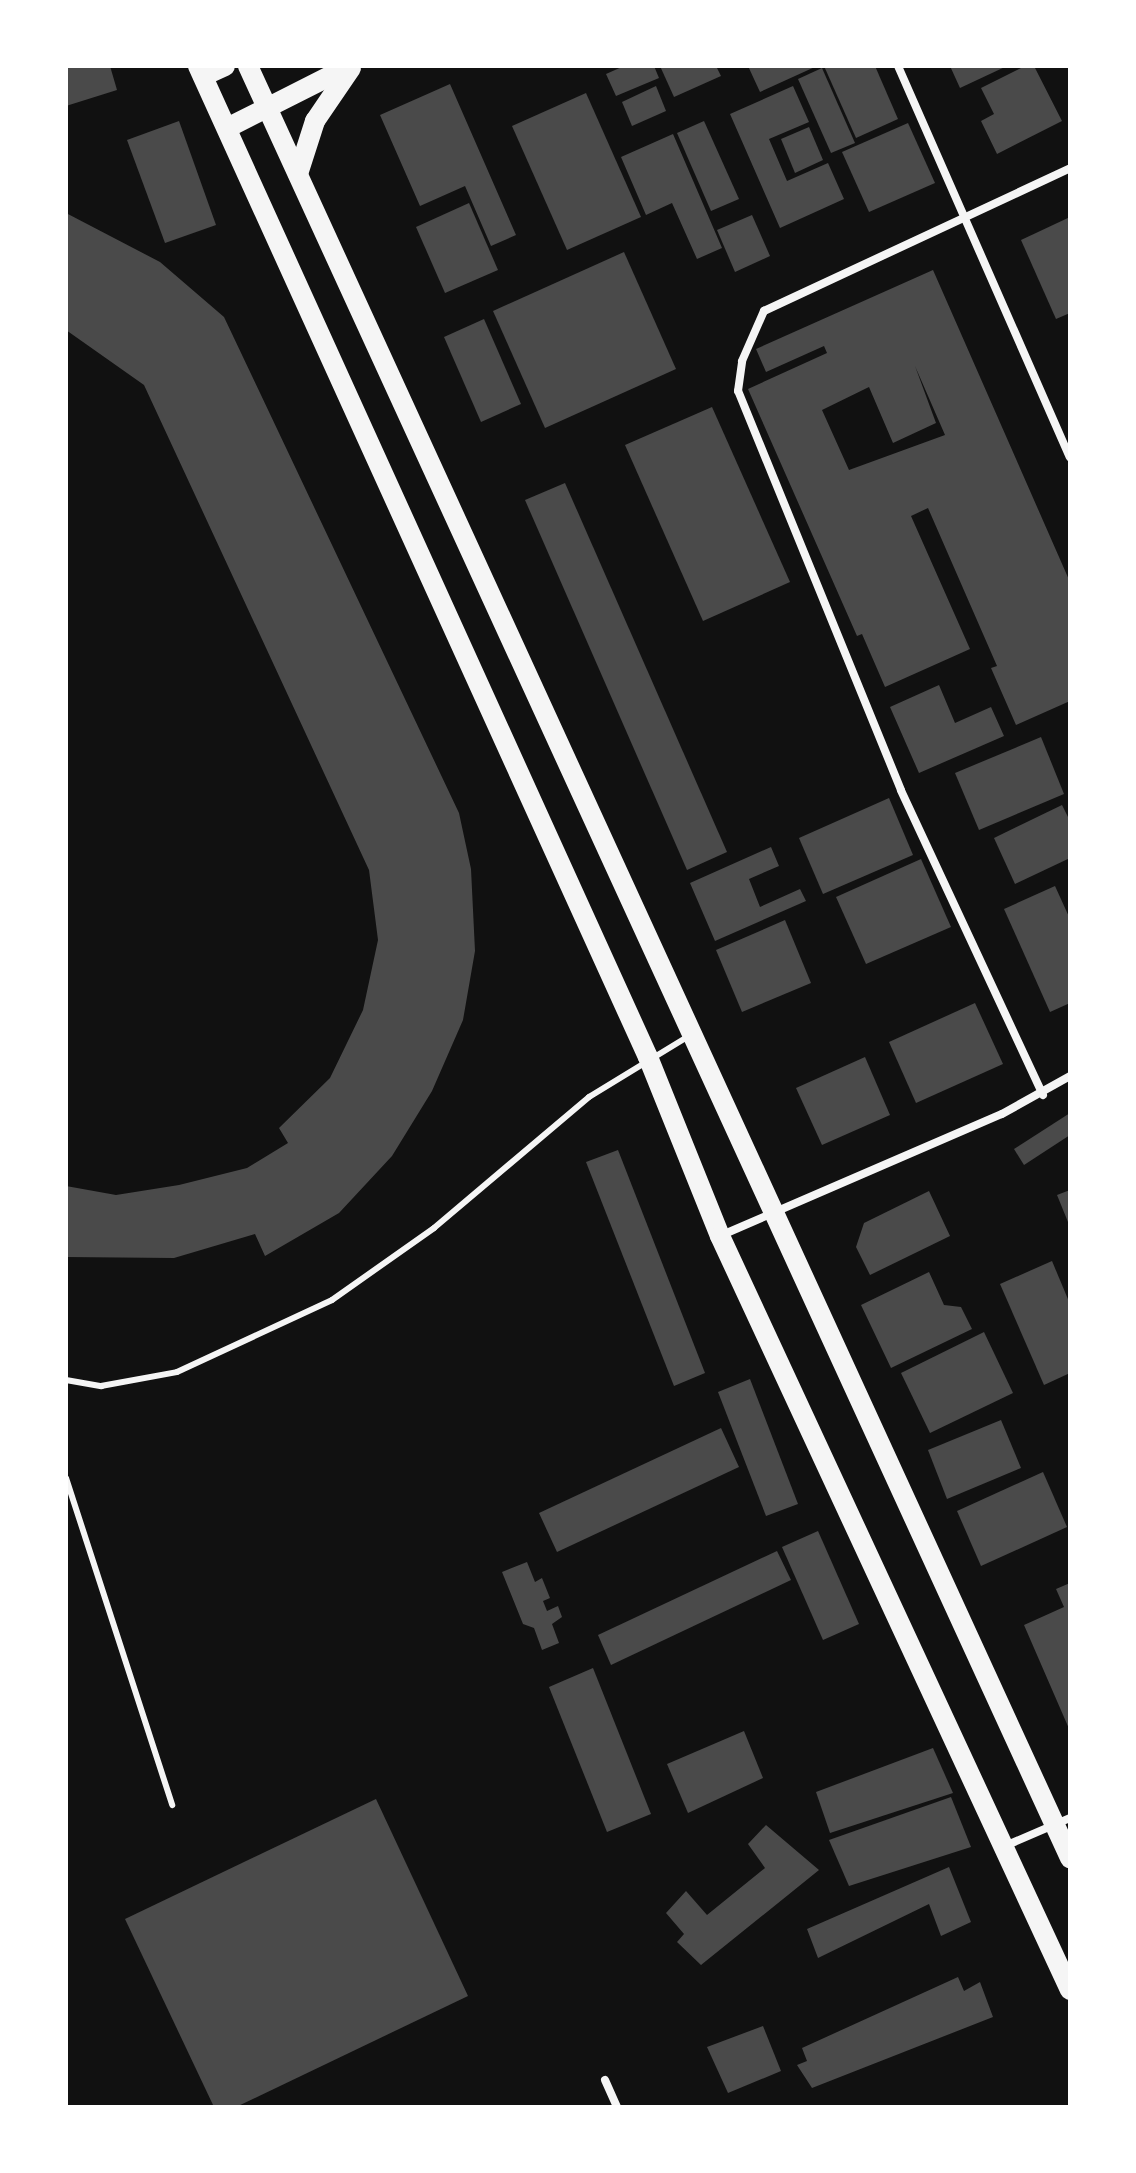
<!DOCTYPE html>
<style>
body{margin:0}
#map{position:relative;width:1136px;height:2173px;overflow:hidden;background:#111;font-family:"Open Sans",sans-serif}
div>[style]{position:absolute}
.building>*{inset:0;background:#4a4a4a}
.service>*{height:6px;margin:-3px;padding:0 3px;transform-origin:3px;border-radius:3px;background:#f5f5f5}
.minor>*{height:8px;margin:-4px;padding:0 4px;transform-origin:4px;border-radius:4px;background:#f5f5f5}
.primary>*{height:20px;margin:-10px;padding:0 10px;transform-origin:10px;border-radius:10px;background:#f5f5f5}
span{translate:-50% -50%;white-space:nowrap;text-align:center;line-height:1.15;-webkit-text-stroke:6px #fff;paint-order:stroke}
.frame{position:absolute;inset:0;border:68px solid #fff;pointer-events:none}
</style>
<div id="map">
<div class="building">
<i style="clip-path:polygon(66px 66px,110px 66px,117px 90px,66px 106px)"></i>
<i style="clip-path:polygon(624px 66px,654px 66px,659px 78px,616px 96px,606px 74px)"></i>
<i style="clip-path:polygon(660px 66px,716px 66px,721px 76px,674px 97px)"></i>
<i style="clip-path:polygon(748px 66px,817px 66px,760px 92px)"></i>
<i style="clip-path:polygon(824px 66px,875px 66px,898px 119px,856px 138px)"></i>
<i style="clip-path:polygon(950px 66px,1007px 66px,960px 88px)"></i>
<i style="clip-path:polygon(1025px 66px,1034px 66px,1062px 121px,997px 154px,981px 121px,994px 114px,981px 88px)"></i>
<i style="clip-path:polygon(822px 68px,855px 143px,831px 153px,798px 79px)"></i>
<i style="clip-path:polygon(450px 84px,516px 235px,491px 246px,465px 186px,420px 206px,380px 115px)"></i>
<i style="clip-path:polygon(656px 86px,666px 111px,632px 126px,622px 102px)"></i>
<i style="clip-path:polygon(793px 86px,809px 122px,769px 139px,787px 181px,828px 163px,844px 199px,780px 228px,730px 114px)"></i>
<i style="clip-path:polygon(586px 93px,641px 217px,567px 250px,512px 126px)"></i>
<i style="clip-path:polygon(179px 121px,216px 225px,165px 243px,127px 140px)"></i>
<i style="clip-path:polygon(704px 121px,739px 199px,711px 211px,677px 133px)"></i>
<i style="clip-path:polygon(908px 123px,935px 183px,869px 212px,842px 152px)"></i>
<i style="clip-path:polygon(809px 127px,823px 160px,795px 173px,781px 139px)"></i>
<i style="clip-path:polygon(673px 134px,722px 248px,697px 259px,672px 203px,646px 215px,621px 157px)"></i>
<i style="clip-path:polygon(469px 203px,498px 270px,445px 293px,416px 227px)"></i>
<i style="clip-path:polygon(66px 213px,160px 262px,224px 317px,459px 813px,471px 869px,475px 951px,463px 1020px,432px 1091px,392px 1156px,339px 1213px,265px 1256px,255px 1234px,174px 1258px,66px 1257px,66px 1186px,116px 1195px,179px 1185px,247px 1168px,288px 1143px,279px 1128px,330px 1078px,363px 1010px,378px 940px,369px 870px,144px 385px,66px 330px)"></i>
<i style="clip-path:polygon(752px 215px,770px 256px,735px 272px,717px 230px)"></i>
<i style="clip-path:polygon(1070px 217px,1070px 313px,1056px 319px,1021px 240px)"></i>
<i style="clip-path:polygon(624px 252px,676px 369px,545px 428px,493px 311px)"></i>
<i style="clip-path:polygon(evenodd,933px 270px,1070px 582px,1070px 701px,1016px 725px,991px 668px,997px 666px,928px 508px,911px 516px,970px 649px,885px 687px,862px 634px,857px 636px,748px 389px,827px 353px,824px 346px,766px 372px,756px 349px,933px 270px,915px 366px,945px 435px,849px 470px,822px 410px,869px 387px,893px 443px,936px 423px,915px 366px)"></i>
<i style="clip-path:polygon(484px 319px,521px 404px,481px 422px,444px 337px)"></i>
<i style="clip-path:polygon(712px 407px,790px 582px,703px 621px,625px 445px)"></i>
<i style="clip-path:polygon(565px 483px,727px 852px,687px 870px,525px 500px)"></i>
<i style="clip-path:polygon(939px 685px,955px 723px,991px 707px,1004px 736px,919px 773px,890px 707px)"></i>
<i style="clip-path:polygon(1041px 737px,1064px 794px,979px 830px,955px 773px)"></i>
<i style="clip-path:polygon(889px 798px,913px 855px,823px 894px,799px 838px)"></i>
<i style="clip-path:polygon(1062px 805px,1070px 821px,1070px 858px,1015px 884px,994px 838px)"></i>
<i style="clip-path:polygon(771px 847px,779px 866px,749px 879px,760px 907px,800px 889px,806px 901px,715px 941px,690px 883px)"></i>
<i style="clip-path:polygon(921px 859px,951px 927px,866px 964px,836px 897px)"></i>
<i style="clip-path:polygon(1055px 886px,1070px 919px,1070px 1003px,1050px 1012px,1004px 909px)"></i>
<i style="clip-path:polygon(785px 920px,811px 983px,742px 1012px,716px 950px)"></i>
<i style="clip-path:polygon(975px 1003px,1003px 1064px,916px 1103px,889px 1042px)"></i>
<i style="clip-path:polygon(865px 1057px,890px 1115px,822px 1145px,796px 1088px)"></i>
<i style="clip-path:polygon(1070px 1113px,1070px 1135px,1024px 1165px,1014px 1149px)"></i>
<i style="clip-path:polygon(618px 1150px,705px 1373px,674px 1386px,586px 1162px)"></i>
<i style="clip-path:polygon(1070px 1190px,1070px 1227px,1057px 1195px)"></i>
<i style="clip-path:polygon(929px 1191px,950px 1236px,870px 1275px,856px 1247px,864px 1223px)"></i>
<i style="clip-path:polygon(1052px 1261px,1070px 1304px,1070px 1373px,1044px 1385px,1000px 1284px)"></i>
<i style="clip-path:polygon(929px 1272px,944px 1305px,961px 1307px,972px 1329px,891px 1368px,861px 1305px)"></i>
<i style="clip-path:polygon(984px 1332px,1013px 1393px,930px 1433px,901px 1373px)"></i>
<i style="clip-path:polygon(750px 1379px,798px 1504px,766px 1516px,718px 1392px)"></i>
<i style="clip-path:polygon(1001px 1420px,1021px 1468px,947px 1499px,928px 1450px)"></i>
<i style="clip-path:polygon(721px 1428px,739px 1467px,557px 1552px,539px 1513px)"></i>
<i style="clip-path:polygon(1043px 1472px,1067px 1527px,981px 1566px,957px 1511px)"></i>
<i style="clip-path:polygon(818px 1531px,859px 1624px,823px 1640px,782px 1547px)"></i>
<i style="clip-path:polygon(777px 1551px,791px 1580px,611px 1665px,598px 1635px)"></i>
<i style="clip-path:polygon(527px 1562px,535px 1582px,542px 1578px,550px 1598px,543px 1601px,547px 1611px,558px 1606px,562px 1617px,552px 1624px,559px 1643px,542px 1650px,534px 1628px,523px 1624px,502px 1572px)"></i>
<i style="clip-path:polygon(1070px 1583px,1070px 1731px,1024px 1625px,1064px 1607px,1056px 1589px)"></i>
<i style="clip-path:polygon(593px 1668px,651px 1814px,607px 1832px,549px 1687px)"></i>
<i style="clip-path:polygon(744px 1731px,763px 1778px,688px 1813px,667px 1764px)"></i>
<i style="clip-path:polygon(933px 1748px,953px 1793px,830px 1833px,816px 1792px)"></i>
<i style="clip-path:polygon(951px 1797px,971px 1847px,849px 1886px,829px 1840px)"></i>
<i style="clip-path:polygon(376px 1799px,468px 1996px,236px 2107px,214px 2107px,125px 1919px)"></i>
<i style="clip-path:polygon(766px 1825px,819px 1870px,701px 1965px,677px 1942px,684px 1934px,666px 1913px,686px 1891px,707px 1915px,765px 1868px,748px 1844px)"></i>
<i style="clip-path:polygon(949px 1867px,971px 1922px,941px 1936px,929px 1904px,818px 1958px,807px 1929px)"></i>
<i style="clip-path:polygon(958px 1977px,964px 1991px,980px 1982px,993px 2017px,812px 2088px,797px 2065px,807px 2061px,802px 2048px)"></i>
<i style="clip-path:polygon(763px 2026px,781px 2071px,728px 2093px,707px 2047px)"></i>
</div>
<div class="service">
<i style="left:66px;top:1380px;width:36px;rotate:10deg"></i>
<i style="left:101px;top:1386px;width:77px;rotate:-10.4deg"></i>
<i style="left:177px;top:1372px;width:171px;rotate:-24.9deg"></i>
<i style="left:332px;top:1300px;width:125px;rotate:-35.2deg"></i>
<i style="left:434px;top:1228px;width:203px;rotate:-40.2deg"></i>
<i style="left:589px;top:1097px;width:117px;rotate:-31.4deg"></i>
<i style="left:66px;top:1478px;width:344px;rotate:72deg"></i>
</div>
<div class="minor">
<i style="left:898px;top:66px;width:427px;rotate:66.3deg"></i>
<i style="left:1043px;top:1095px;width:336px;rotate:-115deg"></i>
<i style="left:901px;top:790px;width:431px;rotate:-112.2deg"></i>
<i style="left:738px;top:391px;width:30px;rotate:-82deg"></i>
<i style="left:742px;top:361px;width:55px;rotate:-66.3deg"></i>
<i style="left:764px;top:311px;width:338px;rotate:-25deg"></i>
<i style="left:722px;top:1235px;width:305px;rotate:-23.4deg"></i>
<i style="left:1002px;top:1114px;width:78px;rotate:-29.2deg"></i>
<i style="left:1005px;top:1846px;width:71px;rotate:-23.3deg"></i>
<i style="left:605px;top:2080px;width:30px;rotate:66deg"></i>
</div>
<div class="primary">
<i style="left:198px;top:66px;width:1088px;rotate:65.58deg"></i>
<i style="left:648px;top:1057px;width:193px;rotate:68.1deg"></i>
<i style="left:720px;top:1236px;width:831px;rotate:65.1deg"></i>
<i style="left:248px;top:66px;width:1972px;rotate:65.36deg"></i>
<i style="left:203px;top:76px;width:24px;rotate:-24deg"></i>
<i style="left:227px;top:128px;width:138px;rotate:-26.8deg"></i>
<i style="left:298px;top:174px;width:56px;rotate:-72.2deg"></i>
<i style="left:315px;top:121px;width:64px;rotate:-55.8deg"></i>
</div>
<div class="frame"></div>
</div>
